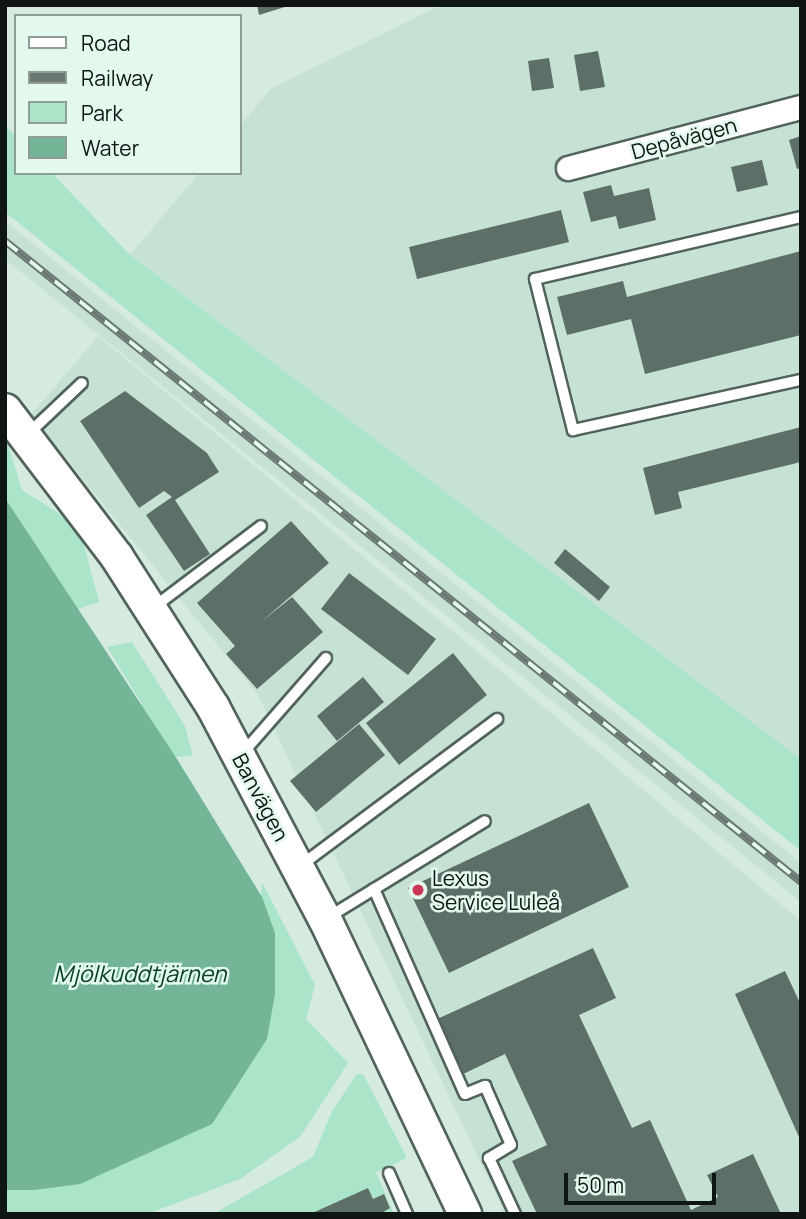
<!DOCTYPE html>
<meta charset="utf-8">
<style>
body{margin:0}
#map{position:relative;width:806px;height:1219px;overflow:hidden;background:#d6ebe0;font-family:Manrope,sans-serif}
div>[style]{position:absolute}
.built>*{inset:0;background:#c5e2d4}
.green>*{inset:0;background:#aae4c9}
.water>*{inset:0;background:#74b597}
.building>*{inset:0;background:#5d7067}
.roads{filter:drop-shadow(2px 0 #51635a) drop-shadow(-2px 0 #51635a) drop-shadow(0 2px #51635a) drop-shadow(0 -2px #51635a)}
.lane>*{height:10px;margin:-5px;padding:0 5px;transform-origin:5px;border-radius:5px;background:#fff}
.street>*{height:23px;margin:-11.5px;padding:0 11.5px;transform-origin:11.5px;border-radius:11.5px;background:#fff}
.secondary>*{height:32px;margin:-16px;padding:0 16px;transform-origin:16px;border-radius:16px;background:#fff}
.rail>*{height:8px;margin-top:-4px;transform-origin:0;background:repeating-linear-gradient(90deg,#e3f9ee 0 16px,#6b7872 0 32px);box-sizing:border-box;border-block:2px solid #6b7872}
.dots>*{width:19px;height:19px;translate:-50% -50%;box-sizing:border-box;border:4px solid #e3f9ee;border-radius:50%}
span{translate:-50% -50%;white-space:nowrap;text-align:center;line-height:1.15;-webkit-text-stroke:5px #e3f9ee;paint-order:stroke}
.street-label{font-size:21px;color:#0e1512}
.poi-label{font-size:21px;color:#0e1512}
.left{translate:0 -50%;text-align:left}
.water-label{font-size:23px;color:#08402c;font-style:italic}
.frame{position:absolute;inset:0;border:7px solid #0e1512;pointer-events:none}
.legend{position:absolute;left:14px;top:14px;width:228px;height:161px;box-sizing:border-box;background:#e3f9ee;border:2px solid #8e9e96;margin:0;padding:9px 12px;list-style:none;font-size:21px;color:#0e1512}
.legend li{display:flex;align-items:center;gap:14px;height:35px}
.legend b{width:35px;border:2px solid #8e9e96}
.scale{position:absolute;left:564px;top:1173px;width:152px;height:32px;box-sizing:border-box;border:4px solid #0e1512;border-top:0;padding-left:9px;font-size:21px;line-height:24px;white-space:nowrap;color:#0e1512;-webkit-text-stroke:5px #e3f9ee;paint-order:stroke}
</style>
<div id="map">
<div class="built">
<i style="clip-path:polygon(441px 5px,801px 5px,801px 759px,130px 255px,199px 173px,240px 173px,240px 126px,271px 89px)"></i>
<i style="clip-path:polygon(5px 221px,801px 863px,801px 902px,5px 259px)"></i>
<i style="clip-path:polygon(98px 336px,801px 921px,801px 1214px,505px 1214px,258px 695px,31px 415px)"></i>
</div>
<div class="green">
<i style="clip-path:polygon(5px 125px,16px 136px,16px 173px,52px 173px,130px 255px,801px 759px,801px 851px,5px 212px)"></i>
<i style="clip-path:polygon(5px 435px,22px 490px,79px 526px,99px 602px,78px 609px,5px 498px)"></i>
<i style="clip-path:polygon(132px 642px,185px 726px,193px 756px,176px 757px,261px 896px,262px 882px,315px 985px,306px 1019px,348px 1063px,300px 1137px,240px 1179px,147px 1214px,5px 1214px,5px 1143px,142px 704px,107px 647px)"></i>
<i style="clip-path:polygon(357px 1074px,363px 1074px,407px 1158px,376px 1172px,394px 1214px,380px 1214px,390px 1207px,384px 1195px,373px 1199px,368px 1188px,310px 1214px,213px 1214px,313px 1157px,332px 1111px)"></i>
</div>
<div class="water">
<i style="clip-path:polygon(5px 498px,175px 756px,262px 897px,275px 933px,275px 994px,267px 1039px,212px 1124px,80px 1184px,34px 1190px,5px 1190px)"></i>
</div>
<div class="building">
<i style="clip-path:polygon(257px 5px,288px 5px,288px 6px,259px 15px)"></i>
<i style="clip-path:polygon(598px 51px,605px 87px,580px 91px,574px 55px)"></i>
<i style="clip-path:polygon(549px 58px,554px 88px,532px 91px,528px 61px)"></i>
<i style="clip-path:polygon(801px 136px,801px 168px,797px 169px,789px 140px)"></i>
<i style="clip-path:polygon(762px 160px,768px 185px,737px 192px,731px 167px)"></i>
<i style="clip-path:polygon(611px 185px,614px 196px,649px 188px,656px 220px,619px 229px,616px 216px,591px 222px,583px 192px)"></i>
<i style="clip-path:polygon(561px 210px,569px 242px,417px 279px,409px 247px)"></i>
<i style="clip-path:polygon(801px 251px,801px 335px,645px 374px,631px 319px,567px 335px,557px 297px,623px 281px,627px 297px)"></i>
<i style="clip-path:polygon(125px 391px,207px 453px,219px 472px,175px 500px,210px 554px,184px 571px,146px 515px,172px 497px,164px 491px,139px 508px,80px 421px)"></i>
<i style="clip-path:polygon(801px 427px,801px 462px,678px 492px,682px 508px,655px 515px,643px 468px)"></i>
<i style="clip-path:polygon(291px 521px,329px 563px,261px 622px,292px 597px,323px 632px,257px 689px,226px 654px,235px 646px,197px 603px)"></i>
<i style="clip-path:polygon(565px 549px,610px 587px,599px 601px,554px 563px)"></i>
<i style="clip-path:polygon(349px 573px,436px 639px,408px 675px,321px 609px)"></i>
<i style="clip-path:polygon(453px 653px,487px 695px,399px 765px,366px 723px)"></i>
<i style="clip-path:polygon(363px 677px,384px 702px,337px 741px,317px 716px)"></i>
<i style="clip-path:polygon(359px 724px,385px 755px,316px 812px,290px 781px)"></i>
<i style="clip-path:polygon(589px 803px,629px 887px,449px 973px,408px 888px)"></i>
<i style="clip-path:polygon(593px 948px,616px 998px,579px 1015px,632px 1128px,650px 1120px,691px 1210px,718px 1197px,707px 1175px,753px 1154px,781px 1214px,537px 1214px,512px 1161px,547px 1145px,505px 1054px,461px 1075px,435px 1020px)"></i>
<i style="clip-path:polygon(785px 971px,801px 1005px,799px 1137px,735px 994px)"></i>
<i style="clip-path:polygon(368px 1188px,373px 1199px,384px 1194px,390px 1208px,380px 1214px,310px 1214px)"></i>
</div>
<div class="roads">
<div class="lane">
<i style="left:801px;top:217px;width:273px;rotate:166.9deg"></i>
<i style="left:535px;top:279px;width:156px;rotate:75.9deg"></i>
<i style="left:573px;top:430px;width:233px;rotate:-12.4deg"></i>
<i style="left:28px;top:434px;width:74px;rotate:-43.4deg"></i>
<i style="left:154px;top:607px;width:134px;rotate:-37.1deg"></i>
<i style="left:241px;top:755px;width:129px;rotate:-48.8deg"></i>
<i style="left:300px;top:866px;width:246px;rotate:-36.7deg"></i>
<i style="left:374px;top:889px;width:224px;rotate:66.1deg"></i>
<i style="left:465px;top:1094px;width:22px;rotate:-22deg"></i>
<i style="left:485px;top:1086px;width:64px;rotate:66.2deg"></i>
<i style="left:511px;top:1145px;width:26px;rotate:149deg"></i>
<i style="left:489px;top:1158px;width:62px;rotate:65.1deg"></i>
<i style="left:327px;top:918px;width:185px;rotate:-31.5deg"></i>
<i style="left:389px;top:1173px;width:45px;rotate:66.3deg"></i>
</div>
<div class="street">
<i style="left:568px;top:168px;width:241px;rotate:-14.7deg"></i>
</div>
<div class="secondary">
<i style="left:5px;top:410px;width:185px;rotate:52.7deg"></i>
<i style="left:117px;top:557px;width:178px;rotate:57.4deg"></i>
<i style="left:213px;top:707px;width:240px;rotate:62.2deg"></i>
<i style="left:325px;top:919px;width:327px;rotate:64.6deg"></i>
</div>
</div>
<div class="rail">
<i style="left:5px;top:241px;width:1022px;rotate:38.84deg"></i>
</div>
<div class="dots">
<i style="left:418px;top:890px;background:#c93855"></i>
</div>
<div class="street-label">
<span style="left:684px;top:138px;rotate:-15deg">Depåvägen</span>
<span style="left:261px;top:797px;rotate:62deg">Banvägen</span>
</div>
<div class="poi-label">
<span class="left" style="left:432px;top:890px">Lexus<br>Service Luleå</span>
</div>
<div class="water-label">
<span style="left:140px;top:973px">Mjölkuddtjärnen</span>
</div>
<div class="frame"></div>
<ul class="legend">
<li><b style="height:9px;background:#fff"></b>Road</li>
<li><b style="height:9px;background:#6b7872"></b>Railway</li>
<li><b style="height:19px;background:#aae4c9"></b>Park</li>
<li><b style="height:19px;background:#74b597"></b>Water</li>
</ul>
<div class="scale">50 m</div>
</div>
